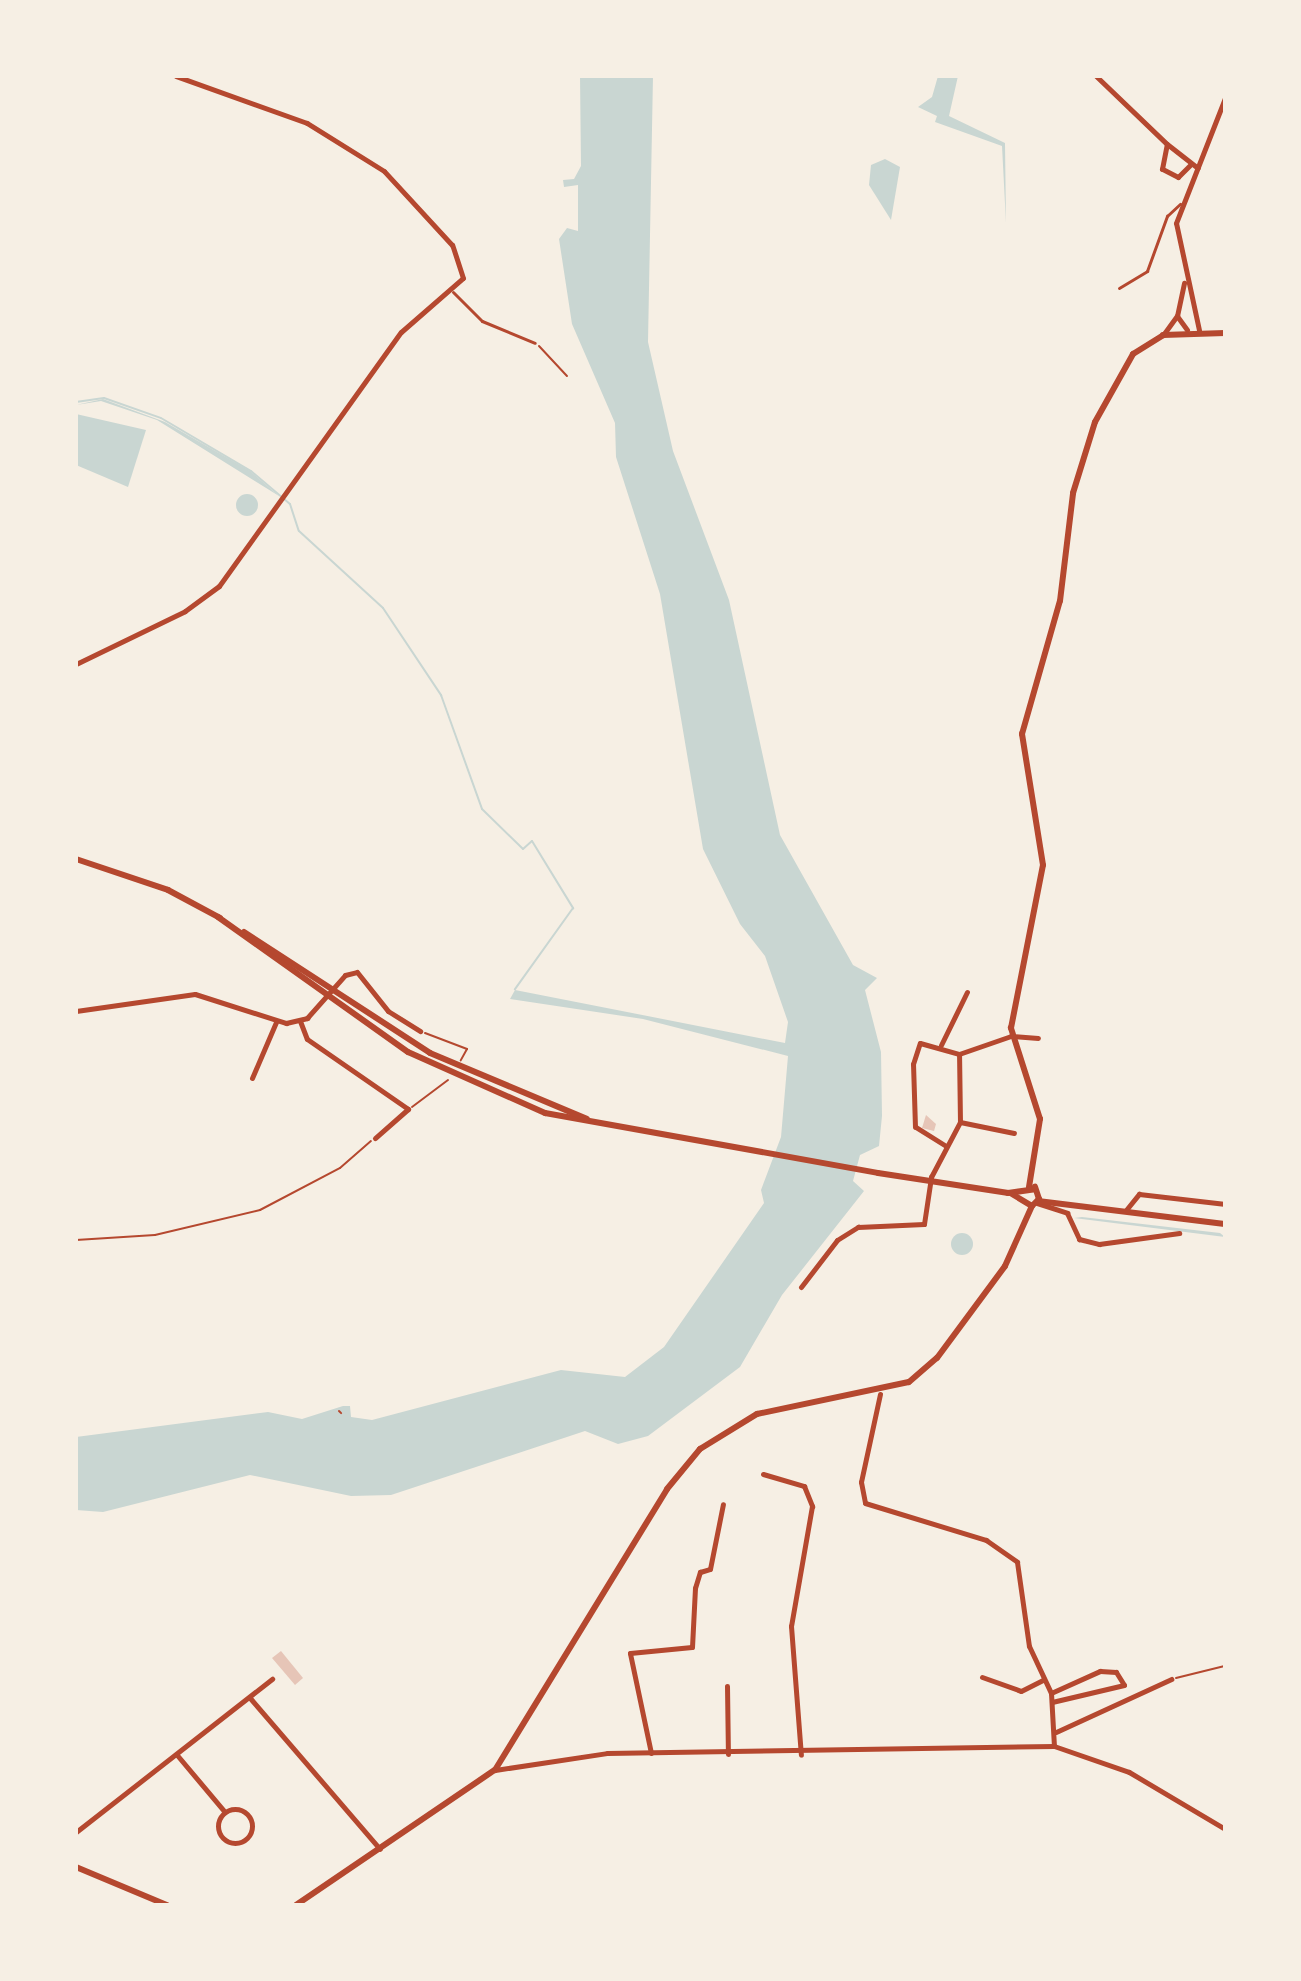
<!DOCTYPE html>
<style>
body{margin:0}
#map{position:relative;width:1301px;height:1981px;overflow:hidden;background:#f6efe4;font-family:"IBM Plex Sans",sans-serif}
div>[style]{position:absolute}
.water>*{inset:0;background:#c9d6d2}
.round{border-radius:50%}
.stream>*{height:2px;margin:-1px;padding:0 1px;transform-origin:1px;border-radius:1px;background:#c9d6d2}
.building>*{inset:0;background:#e6c5b7}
.path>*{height:2px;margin:-1px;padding:0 1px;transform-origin:1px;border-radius:1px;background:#b5482f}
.service>*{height:3px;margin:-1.5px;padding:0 1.5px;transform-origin:1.5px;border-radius:1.5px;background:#b5482f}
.minor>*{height:5px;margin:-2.5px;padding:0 2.5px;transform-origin:2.5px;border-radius:2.5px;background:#b5482f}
.minor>.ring{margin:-2.5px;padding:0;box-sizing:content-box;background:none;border:5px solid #b5482f;border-radius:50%}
.tertiary>*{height:6px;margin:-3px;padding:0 3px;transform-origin:3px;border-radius:3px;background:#b5482f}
span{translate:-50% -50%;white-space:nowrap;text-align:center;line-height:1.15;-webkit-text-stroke:7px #f6efe4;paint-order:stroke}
.frame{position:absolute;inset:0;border:78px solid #f6efe4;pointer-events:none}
</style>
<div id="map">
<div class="water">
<i style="clip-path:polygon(580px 76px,653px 76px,648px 342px,673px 451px,729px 600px,780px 835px,853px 965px,877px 978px,865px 990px,881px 1052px,882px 1116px,879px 1146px,860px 1155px,853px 1181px,864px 1191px,782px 1295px,740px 1367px,648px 1436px,618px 1444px,585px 1431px,391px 1495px,351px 1496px,250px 1475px,103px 1512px,76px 1510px,76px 1437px,268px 1412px,302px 1419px,343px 1406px,350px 1406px,351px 1417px,372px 1420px,561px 1370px,625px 1377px,664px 1347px,764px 1203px,761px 1190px,781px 1137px,788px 1056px,643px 1019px,510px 999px,515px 990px,785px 1043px,788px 1022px,765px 956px,740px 924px,703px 849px,660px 594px,616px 457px,615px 423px,572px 324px,559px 239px,567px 228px,578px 231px,578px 185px,564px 187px,563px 180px,574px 179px,581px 166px)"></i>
<i style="clip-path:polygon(938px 76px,958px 76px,949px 116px,1005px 143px,1006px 223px,1002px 146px,935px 122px,937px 116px,918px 107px,932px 97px)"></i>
<i style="clip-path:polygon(885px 159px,900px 167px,891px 220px,869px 185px,871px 165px)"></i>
<i style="clip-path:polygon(103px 399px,165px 422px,250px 471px,279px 496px,157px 420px,101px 401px,76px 405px)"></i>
<i style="clip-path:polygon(76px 414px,146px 430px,128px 487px,76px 465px)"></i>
<i class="round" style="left:236px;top:494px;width:22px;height:22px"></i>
<i style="clip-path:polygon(1074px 1218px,1082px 1217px,1220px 1233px,1225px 1237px)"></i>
<i class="round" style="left:951px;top:1233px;width:22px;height:22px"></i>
</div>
<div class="stream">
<i style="left:76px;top:402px;width:28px;rotate:-8deg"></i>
<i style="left:104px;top:398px;width:60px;rotate:19.3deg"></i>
<i style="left:161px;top:418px;width:104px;rotate:30.5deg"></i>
<i style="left:251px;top:471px;width:51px;rotate:40.2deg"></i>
<i style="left:290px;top:504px;width:28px;rotate:72deg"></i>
<i style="left:299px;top:531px;width:114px;rotate:42.5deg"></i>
<i style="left:383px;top:608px;width:105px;rotate:56.3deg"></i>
<i style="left:441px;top:695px;width:121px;rotate:70.2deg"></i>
<i style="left:482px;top:809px;width:57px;rotate:44.3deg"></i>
<i style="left:523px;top:849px;width:12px;rotate:-42deg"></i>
<i style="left:532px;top:841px;width:79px;rotate:58.5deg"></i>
<i style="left:573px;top:908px;width:100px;rotate:125.6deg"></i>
</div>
<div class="building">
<i style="clip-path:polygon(926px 1115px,936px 1124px,934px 1131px,922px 1128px)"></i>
<i style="clip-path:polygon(281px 1651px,303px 1678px,295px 1685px,272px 1658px)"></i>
</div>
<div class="path">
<i style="left:539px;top:346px;width:41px;rotate:47deg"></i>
<i style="left:425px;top:1033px;width:45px;rotate:20.9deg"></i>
<i style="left:467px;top:1049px;width:13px;rotate:119deg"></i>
<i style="left:412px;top:1107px;width:45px;rotate:-36.9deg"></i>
<i style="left:76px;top:1240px;width:79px;rotate:-3.6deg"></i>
<i style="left:155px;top:1235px;width:108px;rotate:-13.4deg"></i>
<i style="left:260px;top:1210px;width:90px;rotate:-27.7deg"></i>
<i style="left:340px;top:1168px;width:41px;rotate:-41.1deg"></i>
<i style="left:339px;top:1411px;width:3px;rotate:45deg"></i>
<i style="left:1176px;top:1678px;width:50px;rotate:-13.8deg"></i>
</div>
<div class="service">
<i style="left:1119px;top:288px;width:33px;rotate:-31deg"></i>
<i style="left:1147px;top:271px;width:59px;rotate:-70deg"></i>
<i style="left:1167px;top:216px;width:18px;rotate:-43deg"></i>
<i style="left:453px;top:292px;width:41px;rotate:45deg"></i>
<i style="left:482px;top:321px;width:57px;rotate:22.5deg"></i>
</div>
<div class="minor">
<i style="left:1096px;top:76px;width:98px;rotate:43.8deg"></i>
<i style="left:1190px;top:165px;width:17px;rotate:135deg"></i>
<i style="left:1178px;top:177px;width:18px;rotate:-153deg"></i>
<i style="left:1162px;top:169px;width:25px;rotate:-79deg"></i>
<i style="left:1167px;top:144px;width:39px;rotate:38deg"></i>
<i style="left:1177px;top:316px;width:17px;rotate:54deg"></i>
<i style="left:1199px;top:330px;width:109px;rotate:-102.1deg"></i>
<i style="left:1176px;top:223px;width:134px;rotate:-68.6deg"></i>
<i style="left:1163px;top:335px;width:24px;rotate:-54deg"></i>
<i style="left:1177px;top:316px;width:34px;rotate:-78deg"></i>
<i style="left:76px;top:664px;width:121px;rotate:-25.9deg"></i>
<i style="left:185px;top:611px;width:42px;rotate:-36.3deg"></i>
<i style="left:219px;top:586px;width:312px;rotate:-54.4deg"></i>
<i style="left:401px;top:332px;width:82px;rotate:-41.1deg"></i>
<i style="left:463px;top:278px;width:35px;rotate:-108deg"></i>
<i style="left:452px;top:245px;width:100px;rotate:-132.6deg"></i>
<i style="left:384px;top:171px;width:91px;rotate:-148.1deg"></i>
<i style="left:307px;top:123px;width:139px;rotate:-160.3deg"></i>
<i style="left:76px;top:1011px;width:120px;rotate:-8.1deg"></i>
<i style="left:195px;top:994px;width:96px;rotate:17.7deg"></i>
<i style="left:286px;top:1023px;width:22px;rotate:-13deg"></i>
<i style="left:307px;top:1018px;width:57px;rotate:-48.5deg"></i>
<i style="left:345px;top:975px;width:12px;rotate:-14deg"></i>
<i style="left:357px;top:972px;width:50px;rotate:51.5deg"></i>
<i style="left:388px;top:1011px;width:38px;rotate:32deg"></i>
<i style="left:300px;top:1021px;width:19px;rotate:69deg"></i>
<i style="left:307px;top:1039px;width:123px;rotate:34.7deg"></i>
<i style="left:408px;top:1109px;width:44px;rotate:138.7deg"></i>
<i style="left:941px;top:1045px;width:59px;rotate:-63.9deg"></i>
<i style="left:252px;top:1078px;width:61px;rotate:-66.8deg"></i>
<i style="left:960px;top:1122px;width:55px;rotate:11.5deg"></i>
<i style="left:946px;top:1146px;width:36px;rotate:-148deg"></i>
<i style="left:915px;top:1127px;width:63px;rotate:-91.8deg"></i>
<i style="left:913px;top:1064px;width:22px;rotate:-72deg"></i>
<i style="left:920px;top:1043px;width:41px;rotate:15.8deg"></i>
<i style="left:1037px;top:1203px;width:32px;rotate:18deg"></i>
<i style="left:1067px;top:1213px;width:29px;rotate:65deg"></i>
<i style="left:1079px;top:1239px;width:21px;rotate:14deg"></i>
<i style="left:1099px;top:1244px;width:81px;rotate:-7.8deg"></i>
<i style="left:1126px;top:1210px;width:21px;rotate:-51deg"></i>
<i style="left:1139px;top:1194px;width:87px;rotate:6.6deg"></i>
<i style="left:801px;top:1287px;width:59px;rotate:-52.5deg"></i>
<i style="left:837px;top:1240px;width:25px;rotate:-32deg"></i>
<i style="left:858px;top:1227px;width:66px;rotate:-2.6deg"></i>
<i style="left:924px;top:1224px;width:48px;rotate:-81.5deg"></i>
<i style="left:931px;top:1177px;width:62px;rotate:-62.2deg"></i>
<i style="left:960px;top:1122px;width:68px;rotate:-90.8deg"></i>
<i style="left:959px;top:1054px;width:55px;rotate:-19.1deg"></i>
<i style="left:1011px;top:1036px;width:27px;rotate:4deg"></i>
<i style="left:880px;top:1394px;width:90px;rotate:102.2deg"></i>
<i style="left:861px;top:1482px;width:21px;rotate:79deg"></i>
<i style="left:865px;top:1503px;width:127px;rotate:17deg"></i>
<i style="left:986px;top:1540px;width:38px;rotate:35deg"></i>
<i style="left:1017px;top:1562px;width:85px;rotate:81.9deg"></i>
<i style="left:1029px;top:1646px;width:52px;rotate:64.9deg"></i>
<i style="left:1051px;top:1693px;width:53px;rotate:86.8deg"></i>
<i style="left:763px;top:1474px;width:43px;rotate:16.3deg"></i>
<i style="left:804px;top:1486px;width:22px;rotate:68deg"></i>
<i style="left:812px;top:1506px;width:122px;rotate:99.9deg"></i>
<i style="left:791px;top:1626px;width:129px;rotate:85.6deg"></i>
<i style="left:982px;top:1677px;width:41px;rotate:19.7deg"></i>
<i style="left:1021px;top:1691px;width:25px;rotate:-27deg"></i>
<i style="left:727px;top:1686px;width:68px;rotate:89.2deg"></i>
<i style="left:1051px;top:1693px;width:54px;rotate:-24.2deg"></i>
<i style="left:1100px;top:1671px;width:16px;rotate:4deg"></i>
<i style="left:1116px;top:1672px;width:15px;rotate:58deg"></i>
<i style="left:1124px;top:1685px;width:74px;rotate:166.7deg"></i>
<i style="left:250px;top:1698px;width:199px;rotate:49.3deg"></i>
<i style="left:1056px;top:1732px;width:127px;rotate:-24.7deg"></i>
<i style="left:651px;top:1753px;width:102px;rotate:-101.9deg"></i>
<i style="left:630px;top:1653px;width:62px;rotate:-5.5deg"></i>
<i style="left:692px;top:1647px;width:59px;rotate:-87.1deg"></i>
<i style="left:695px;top:1588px;width:17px;rotate:-73deg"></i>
<i style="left:700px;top:1572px;width:10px;rotate:-17deg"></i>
<i style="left:710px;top:1569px;width:66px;rotate:-78.7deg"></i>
<i style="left:177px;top:1755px;width:73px;rotate:50deg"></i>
<i style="left:495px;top:1770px;width:113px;rotate:-8.6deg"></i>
<i style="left:607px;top:1753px;width:447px;rotate:-0.9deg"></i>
<i style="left:1054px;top:1746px;width:79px;rotate:19.1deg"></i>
<i style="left:1129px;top:1772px;width:112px;rotate:30.7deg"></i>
<i class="ring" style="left:218px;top:1809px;width:29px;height:29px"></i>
<i style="left:76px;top:1832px;width:249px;rotate:-38deg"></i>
</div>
<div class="tertiary">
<i style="left:76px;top:859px;width:97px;rotate:18.6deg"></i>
<i style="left:168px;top:890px;width:59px;rotate:28.3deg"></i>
<i style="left:218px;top:917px;width:233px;rotate:35.4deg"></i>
<i style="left:408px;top:1052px;width:150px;rotate:24deg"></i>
<i style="left:545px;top:1113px;width:338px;rotate:10.2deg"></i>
<i style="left:878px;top:1173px;width:132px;rotate:8.7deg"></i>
<i style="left:1008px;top:1193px;width:27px;rotate:-8deg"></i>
<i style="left:244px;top:932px;width:222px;rotate:33deg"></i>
<i style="left:430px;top:1053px;width:170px;rotate:22.8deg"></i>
<i style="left:1029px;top:1187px;width:69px;rotate:-80.8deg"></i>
<i style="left:1040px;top:1119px;width:96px;rotate:-107.7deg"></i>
<i style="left:1011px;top:1028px;width:166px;rotate:-78.9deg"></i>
<i style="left:1043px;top:865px;width:133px;rotate:-99.1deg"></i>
<i style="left:1022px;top:734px;width:138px;rotate:-74.1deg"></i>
<i style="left:1060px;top:601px;width:109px;rotate:-83.1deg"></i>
<i style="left:1073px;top:493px;width:74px;rotate:-72.8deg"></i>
<i style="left:1095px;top:422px;width:78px;rotate:-60.8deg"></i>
<i style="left:1133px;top:354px;width:36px;rotate:-32deg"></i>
<i style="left:1163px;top:335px;width:62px;rotate:-1.8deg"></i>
<i style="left:1012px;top:1194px;width:23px;rotate:31deg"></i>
<i style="left:1032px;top:1206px;width:10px;rotate:-45deg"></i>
<i style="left:1039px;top:1199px;width:13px;rotate:-108deg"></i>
<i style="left:1038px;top:1201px;width:188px;rotate:7deg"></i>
<i style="left:76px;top:1867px;width:99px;rotate:22.7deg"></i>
<i style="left:296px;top:1905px;width:240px;rotate:-34.2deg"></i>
<i style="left:495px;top:1770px;width:329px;rotate:-58.5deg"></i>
<i style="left:667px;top:1489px;width:52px;rotate:-50.5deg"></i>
<i style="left:700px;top:1449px;width:67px;rotate:-31.6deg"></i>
<i style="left:757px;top:1414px;width:155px;rotate:-11.9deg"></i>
<i style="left:909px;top:1382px;width:37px;rotate:-41deg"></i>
<i style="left:937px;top:1358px;width:114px;rotate:-53.5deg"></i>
<i style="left:1005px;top:1266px;width:66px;rotate:-65.8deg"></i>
</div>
<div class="frame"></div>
</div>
